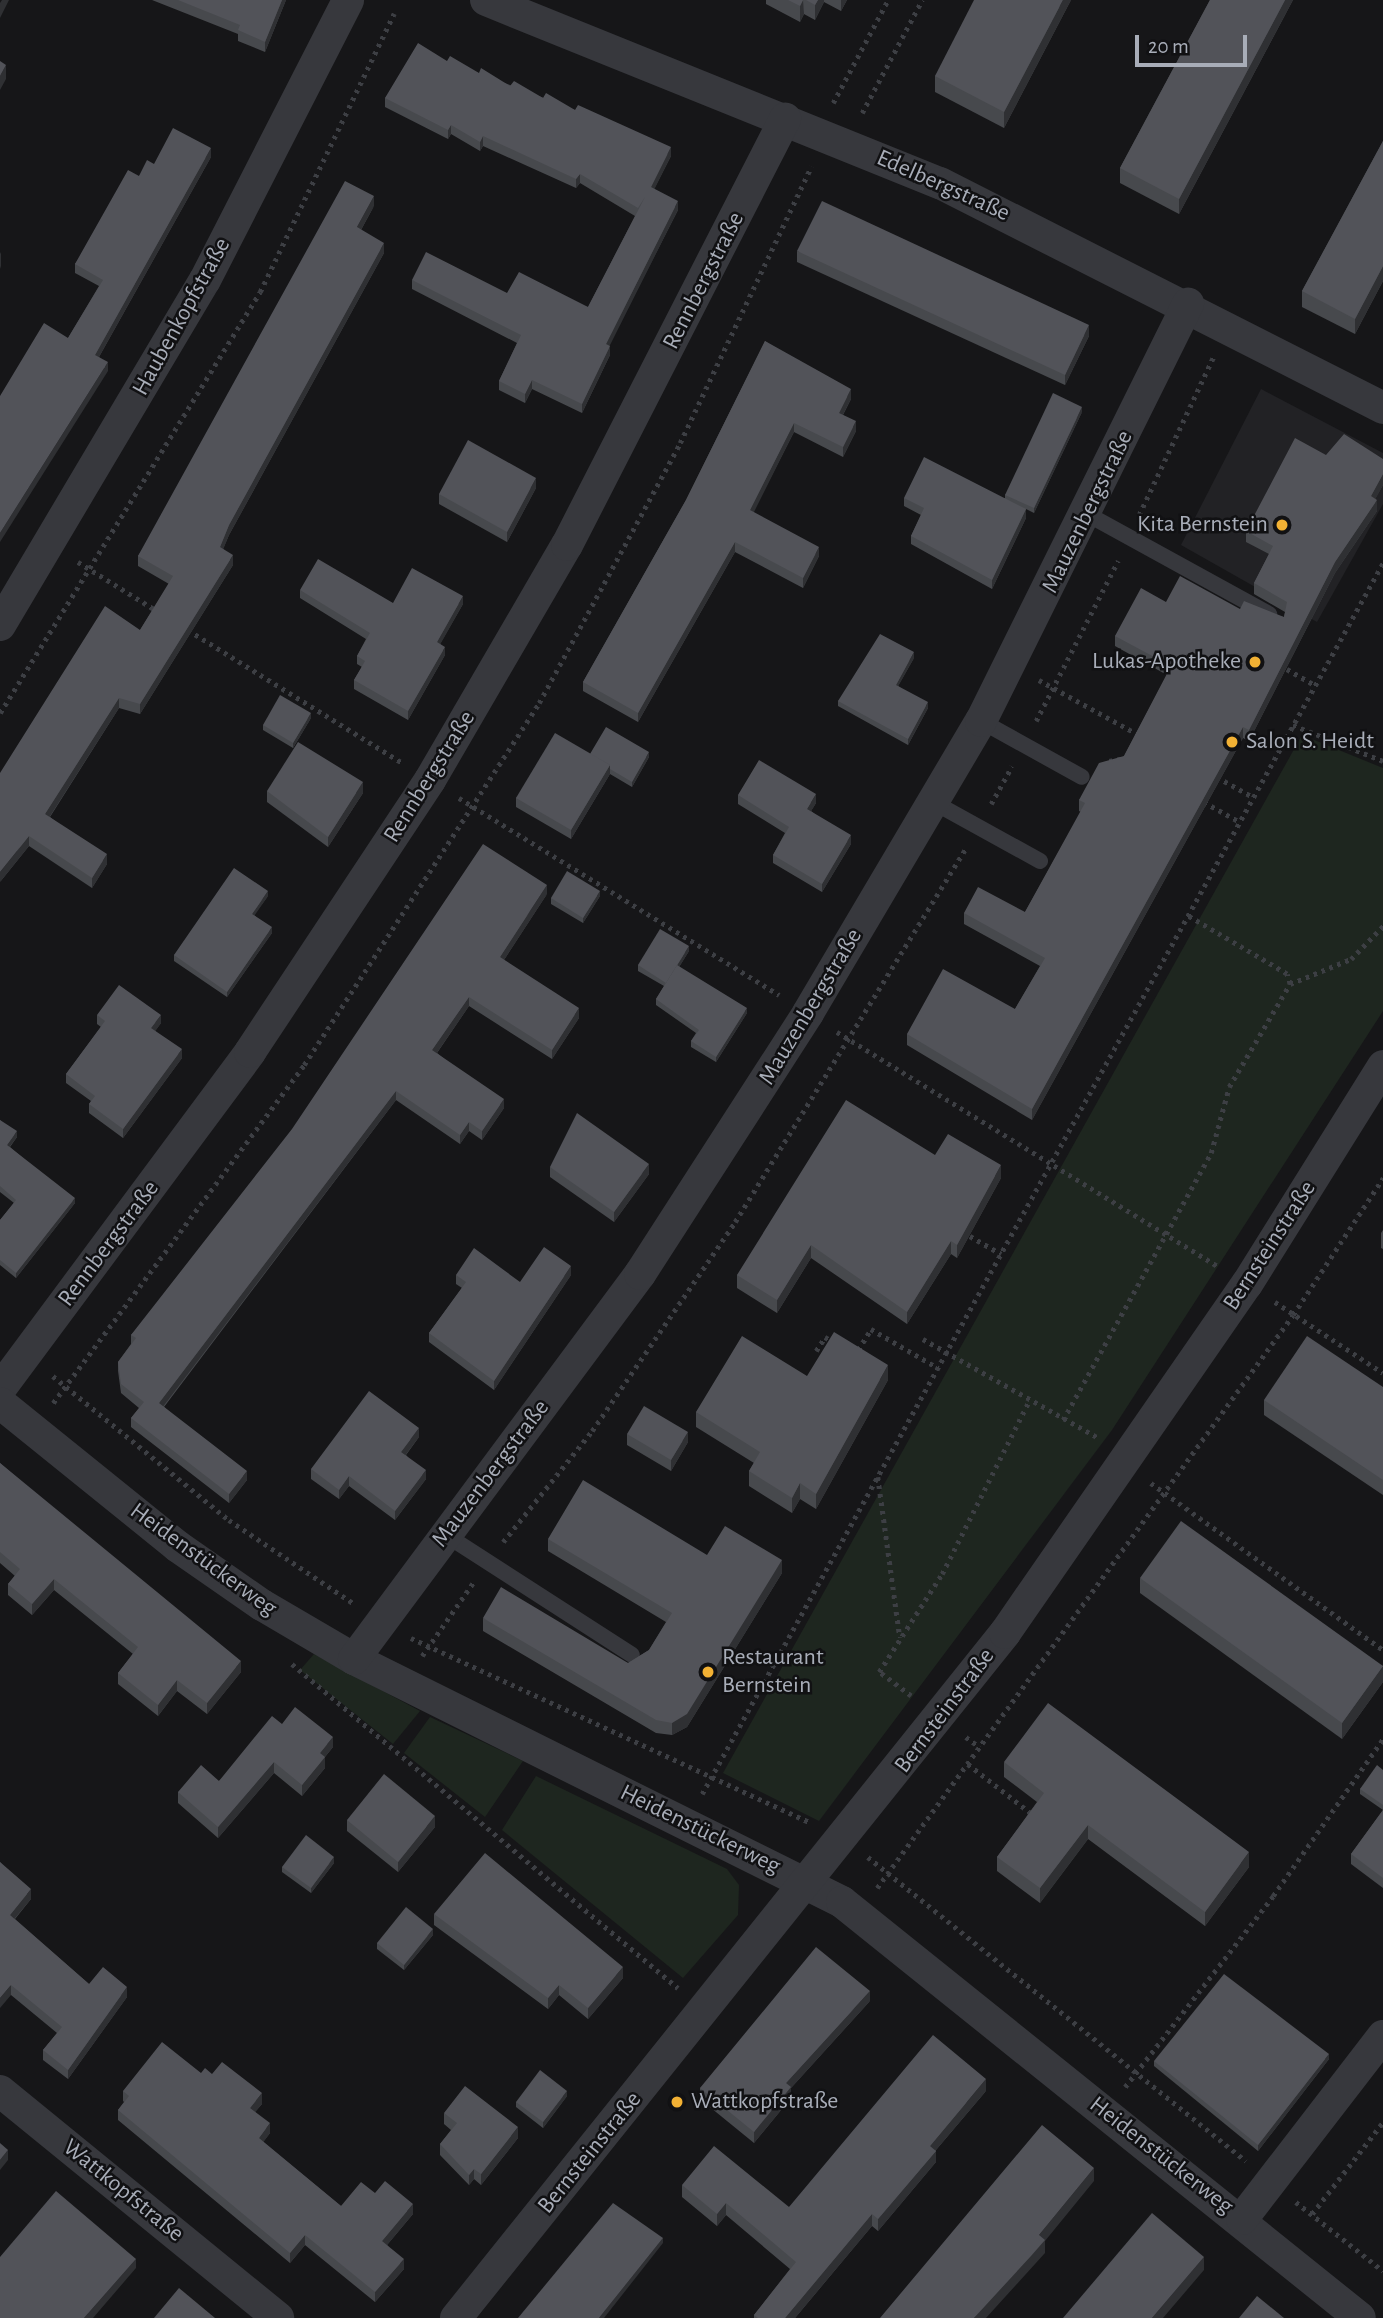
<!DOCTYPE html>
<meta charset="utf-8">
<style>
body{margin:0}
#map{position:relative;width:1383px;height:2318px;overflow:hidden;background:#161618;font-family:"Alegreya Sans",sans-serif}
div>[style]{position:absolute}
.built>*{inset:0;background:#222225}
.green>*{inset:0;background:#1e261f}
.path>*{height:4.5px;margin-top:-2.25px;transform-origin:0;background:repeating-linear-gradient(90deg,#3d3f44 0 3.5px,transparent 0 8.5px)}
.lane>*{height:16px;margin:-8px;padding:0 8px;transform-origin:8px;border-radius:8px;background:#37383d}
.street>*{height:32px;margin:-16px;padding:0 16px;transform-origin:16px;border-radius:16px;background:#37383d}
.wall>*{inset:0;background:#47494d}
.shaded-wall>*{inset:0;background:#2f3033}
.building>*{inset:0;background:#525359}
.dots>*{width:19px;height:19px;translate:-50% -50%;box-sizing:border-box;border:4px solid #111113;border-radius:50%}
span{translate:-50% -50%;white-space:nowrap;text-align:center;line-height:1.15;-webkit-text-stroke:5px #111113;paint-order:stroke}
.street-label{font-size:24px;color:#a8adb8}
.poi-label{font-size:24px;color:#a8adb8}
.right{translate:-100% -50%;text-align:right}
.left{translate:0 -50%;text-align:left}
.scale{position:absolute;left:1135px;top:35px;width:112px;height:32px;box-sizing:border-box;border:4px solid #a8adb8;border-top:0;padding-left:9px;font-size:21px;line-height:24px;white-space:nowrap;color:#a8adb8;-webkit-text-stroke:5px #111113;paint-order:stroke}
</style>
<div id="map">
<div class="built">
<i style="clip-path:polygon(1261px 389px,1383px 453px,1383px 504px,1317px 622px,1181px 545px)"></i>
</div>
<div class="green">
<i style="clip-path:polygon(1302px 735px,1383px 768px,1383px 1011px,1112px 1430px,819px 1821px,723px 1773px)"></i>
<i style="clip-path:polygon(314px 1654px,420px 1711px,393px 1744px,300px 1670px)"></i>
<i style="clip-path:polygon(430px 1717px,523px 1761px,485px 1817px,404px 1753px)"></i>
<i style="clip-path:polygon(536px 1776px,727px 1869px,739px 1885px,738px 1915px,683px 1978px,502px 1830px)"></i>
</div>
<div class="path">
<i style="left:833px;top:103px;width:117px;rotate:-61.9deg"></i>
<i style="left:862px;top:113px;width:128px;rotate:-62deg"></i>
<i style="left:1139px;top:515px;width:174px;rotate:-64.8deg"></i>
<i style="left:78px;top:562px;width:93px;rotate:31.8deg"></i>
<i style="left:188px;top:630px;width:251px;rotate:31.8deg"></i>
<i style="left:1287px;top:669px;width:32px;rotate:30deg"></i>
<i style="left:1039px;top:680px;width:114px;rotate:28.8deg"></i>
<i style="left:0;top:713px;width:495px;rotate:-58.3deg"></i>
<i style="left:260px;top:292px;width:309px;rotate:-64.3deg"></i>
<i style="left:1036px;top:721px;width:180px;rotate:-62.9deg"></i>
<i style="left:1293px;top:725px;width:97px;rotate:21.8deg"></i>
<i style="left:1109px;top:761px;width:17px;rotate:-10deg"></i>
<i style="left:1217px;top:777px;width:41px;rotate:29.1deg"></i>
<i style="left:459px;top:798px;width:376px;rotate:31.6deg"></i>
<i style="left:1204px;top:802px;width:41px;rotate:29.1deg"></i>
<i style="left:991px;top:804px;width:43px;rotate:-61.1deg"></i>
<i style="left:1290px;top:984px;width:66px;rotate:-22.3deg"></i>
<i style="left:1351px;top:959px;width:46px;rotate:-45.9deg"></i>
<i style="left:837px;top:1032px;width:446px;rotate:31.6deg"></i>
<i style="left:970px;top:1236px;width:36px;rotate:30deg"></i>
<i style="left:1275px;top:1302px;width:129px;rotate:33.3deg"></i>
<i style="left:923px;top:1339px;width:202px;rotate:29.4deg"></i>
<i style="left:858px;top:1350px;width:25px;rotate:-58deg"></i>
<i style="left:871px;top:1329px;width:78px;rotate:30.2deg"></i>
<i style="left:816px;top:1351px;width:17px;rotate:-57deg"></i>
<i style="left:825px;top:1337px;width:10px;rotate:29deg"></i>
<i style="left:53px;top:1376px;width:227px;rotate:39.3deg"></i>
<i style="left:229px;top:1520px;width:149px;rotate:33.8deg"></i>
<i style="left:53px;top:1403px;width:421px;rotate:-53.4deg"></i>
<i style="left:304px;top:1065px;width:432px;rotate:-57deg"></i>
<i style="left:539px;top:703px;width:296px;rotate:-61.5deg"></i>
<i style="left:680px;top:443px;width:306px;rotate:-64.6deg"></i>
<i style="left:1063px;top:1420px;width:305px;rotate:-61deg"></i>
<i style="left:1211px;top:1153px;width:68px;rotate:-74.7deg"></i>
<i style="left:1229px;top:1087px;width:120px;rotate:-59.4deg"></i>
<i style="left:1290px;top:984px;width:10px;rotate:-107deg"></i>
<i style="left:1287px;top:974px;width:115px;rotate:-149.6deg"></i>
<i style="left:878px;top:1477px;width:162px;rotate:82.2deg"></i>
<i style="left:1151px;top:1483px;width:286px;rotate:35.7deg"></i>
<i style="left:503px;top:1542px;width:142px;rotate:-51.3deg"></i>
<i style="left:592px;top:1431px;width:253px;rotate:-55.6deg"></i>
<i style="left:735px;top:1222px;width:440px;rotate:-58.3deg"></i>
<i style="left:411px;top:1638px;width:439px;rotate:24.8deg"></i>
<i style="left:422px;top:1656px;width:89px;rotate:-55.1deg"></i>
<i style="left:292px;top:1664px;width:504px;rotate:40.01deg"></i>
<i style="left:911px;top:1696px;width:40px;rotate:-143deg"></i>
<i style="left:879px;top:1672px;width:117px;rotate:-57.3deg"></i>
<i style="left:942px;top:1574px;width:194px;rotate:-63.3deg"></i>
<i style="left:966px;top:1737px;width:17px;rotate:36deg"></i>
<i style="left:968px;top:1764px;width:81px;rotate:38deg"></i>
<i style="left:702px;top:1794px;width:1407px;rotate:-61.05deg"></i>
<i style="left:868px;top:1857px;width:485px;rotate:38.8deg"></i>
<i style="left:877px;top:1888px;width:708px;rotate:-54.02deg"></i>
<i style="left:1293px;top:1315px;width:164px;rotate:-56.7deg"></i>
<i style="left:1125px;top:2087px;width:242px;rotate:-52.2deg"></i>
<i style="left:1273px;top:1896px;width:192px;rotate:-55deg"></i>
<i style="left:1296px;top:2202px;width:111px;rotate:38.4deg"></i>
<i style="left:1312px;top:2214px;width:116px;rotate:-52.3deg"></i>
</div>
<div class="lane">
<i style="left:1087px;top:514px;width:208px;rotate:28.8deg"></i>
<i style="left:981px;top:721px;width:115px;rotate:29deg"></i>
<i style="left:935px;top:803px;width:120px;rotate:28.9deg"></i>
<i style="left:446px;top:1535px;width:221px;rotate:32.8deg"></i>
</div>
<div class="street">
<i style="left:486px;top:0;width:489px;rotate:22deg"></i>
<i style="left:940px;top:183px;width:497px;rotate:26.9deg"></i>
<i style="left:0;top:625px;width:401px;rotate:-59.3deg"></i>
<i style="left:205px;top:280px;width:314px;rotate:-62.9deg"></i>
<i style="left:0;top:1389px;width:420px;rotate:-53.4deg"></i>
<i style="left:250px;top:1052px;width:326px;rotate:-56.5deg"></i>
<i style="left:430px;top:780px;width:272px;rotate:-59.8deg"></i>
<i style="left:567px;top:545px;width:479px;rotate:-62.9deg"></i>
<i style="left:0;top:1403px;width:228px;rotate:38.9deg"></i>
<i style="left:177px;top:1546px;width:103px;rotate:34.8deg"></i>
<i style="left:262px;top:1605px;width:107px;rotate:30.4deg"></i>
<i style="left:354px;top:1659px;width:545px;rotate:26.47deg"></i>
<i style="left:842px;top:1902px;width:664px;rotate:38.77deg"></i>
<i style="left:354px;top:1659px;width:480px;rotate:-53.4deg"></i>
<i style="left:640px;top:1274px;width:310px;rotate:-57.2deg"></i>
<i style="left:808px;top:1013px;width:339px;rotate:-59.4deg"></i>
<i style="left:981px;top:721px;width:466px;rotate:-63.6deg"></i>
<i style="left:0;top:2091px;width:359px;rotate:39.2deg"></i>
<i style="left:1242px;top:2219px;width:231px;rotate:-52.4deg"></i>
<i style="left:456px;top:2318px;width:878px;rotate:-51.29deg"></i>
<i style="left:1005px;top:1633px;width:425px;rotate:-55.3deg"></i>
<i style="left:1247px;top:1284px;width:257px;rotate:-58deg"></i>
</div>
<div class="wall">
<i style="clip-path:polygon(152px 0,286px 0,265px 52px,238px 41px,238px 34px)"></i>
<i style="clip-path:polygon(766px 0,847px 0,841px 11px,824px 2px,815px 20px,804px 14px,800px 22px,766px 4px)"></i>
<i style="clip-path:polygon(1071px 0,1004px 128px,935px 92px,935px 76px)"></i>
<i style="clip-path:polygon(1210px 0,1293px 0,1179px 214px,1120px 183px,1120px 168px)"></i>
<i style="clip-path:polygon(447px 61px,575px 110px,671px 156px,654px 189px,678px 210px,609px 345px,610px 355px,582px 413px,532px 389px,525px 403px,499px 390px,499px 381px,517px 343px,412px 289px,412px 280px,507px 293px,588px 307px,635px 216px,580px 183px,576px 188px,483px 146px,480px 151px,451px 134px,448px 139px,385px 107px,385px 98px)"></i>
<i style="clip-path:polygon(1383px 141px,1383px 281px,1355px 334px,1302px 307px,1302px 291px)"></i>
<i style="clip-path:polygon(211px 157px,99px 357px,108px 371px,68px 338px,99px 286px,75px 273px,75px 264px,139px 176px,154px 164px)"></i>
<i style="clip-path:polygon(374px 206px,361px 230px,384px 253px,229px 535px,223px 549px,233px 565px,140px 714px,119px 708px,50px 817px,107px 864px,92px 888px,29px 846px,0 882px,140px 630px,169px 584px,138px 566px,138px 556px)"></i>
<i style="clip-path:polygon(797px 251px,1089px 336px,1065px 385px,797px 262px)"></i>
<i style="clip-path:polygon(765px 341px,851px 399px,843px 415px,856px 431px,843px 457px,794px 432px,753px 512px,819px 556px,803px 588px,735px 552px,638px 722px,583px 691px,583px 682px,686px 500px)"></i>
<i style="clip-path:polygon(1082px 412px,1034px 513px,1026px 509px,1026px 518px,992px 589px,911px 544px,911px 536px,921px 515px,904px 506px,904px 498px,1005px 498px,1005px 495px)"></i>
<i style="clip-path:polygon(1326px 455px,1383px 459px,1383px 485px,1375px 499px,1377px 511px,1335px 573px,1249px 741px,1243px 738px,1032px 1120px,907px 1045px,907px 1034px,1015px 1009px,1040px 966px,964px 924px,964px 913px,1025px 912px,1081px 812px,1079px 811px,1079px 800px,1124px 756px,1167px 675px,1115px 646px,1115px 636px,1166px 602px,1240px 609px,1284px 617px,1285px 612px,1254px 594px,1254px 583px,1269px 554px,1246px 542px,1246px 531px)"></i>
<i style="clip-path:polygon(536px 488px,507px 542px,439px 504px,439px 494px)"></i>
<i style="clip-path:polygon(300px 590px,393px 603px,463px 604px,440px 644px,445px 655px,408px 720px,354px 689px,354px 680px,362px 667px,357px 664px,357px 656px,366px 639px,300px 598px)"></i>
<i style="clip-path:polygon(914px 658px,898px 686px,928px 708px,908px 745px,838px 706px,838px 701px)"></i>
<i style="clip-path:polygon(311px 718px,293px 748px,263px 730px,263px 725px)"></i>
<i style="clip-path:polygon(590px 754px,649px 757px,632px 787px,610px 774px,571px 839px,516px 807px,516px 798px)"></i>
<i style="clip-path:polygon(267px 791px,363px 793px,328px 847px,267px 802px)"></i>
<i style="clip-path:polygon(738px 795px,816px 803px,811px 811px,851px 844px,822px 892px,773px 863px,773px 855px,785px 833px,738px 804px)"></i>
<i style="clip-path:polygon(547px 894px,504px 960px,579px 1018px,552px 1059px,469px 1006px,437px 1053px,504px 1108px,482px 1140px,469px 1131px,460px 1144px,396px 1100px,164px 1407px,247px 1480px,229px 1503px,131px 1427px,131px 1418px,139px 1408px,121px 1393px,118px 1371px,118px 1362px,131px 1344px,131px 1335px)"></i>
<i style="clip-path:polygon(268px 896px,254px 915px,272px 933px,227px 997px,174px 961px,174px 955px)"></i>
<i style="clip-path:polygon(600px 896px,583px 923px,551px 904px,551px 898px)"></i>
<i style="clip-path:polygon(689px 951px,679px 967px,747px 1013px,716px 1062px,691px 1047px,691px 1041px,696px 1033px,656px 1005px,656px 999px,664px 986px,638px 971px,638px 965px)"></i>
<i style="clip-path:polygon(97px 1015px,161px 1023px,155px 1031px,182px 1058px,123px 1138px,89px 1113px,89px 1104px,91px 1101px,66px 1083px,66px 1074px,101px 1027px,97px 1024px)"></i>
<i style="clip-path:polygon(0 1120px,17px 1137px,10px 1147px,75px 1203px,16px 1278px,0 1265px,0 1220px,14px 1203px,0 1192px)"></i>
<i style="clip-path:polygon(935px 1155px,1001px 1178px,957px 1258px,951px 1254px,907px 1324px,811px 1258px,777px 1313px,737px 1288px,737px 1275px)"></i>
<i style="clip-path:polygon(550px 1167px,649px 1174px,614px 1222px,550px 1177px)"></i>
<i style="clip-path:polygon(1383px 1230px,1383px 1249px,1381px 1248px,1381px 1233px)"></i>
<i style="clip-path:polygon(456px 1275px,520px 1282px,571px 1275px,494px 1390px,429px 1342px,429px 1333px,462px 1288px,456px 1284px)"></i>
<i style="clip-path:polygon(807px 1376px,888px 1380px,816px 1509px,800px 1499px,792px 1513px,749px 1486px,749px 1471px,754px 1463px,696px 1427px,696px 1412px)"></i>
<i style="clip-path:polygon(1383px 1387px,1383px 1495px,1264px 1415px,1264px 1400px)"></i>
<i style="clip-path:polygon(627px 1434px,688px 1442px,671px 1471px,627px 1445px)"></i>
<i style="clip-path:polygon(419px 1437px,406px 1455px,426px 1479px,395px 1520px,349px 1486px,339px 1499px,311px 1479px,311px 1469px)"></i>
<i style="clip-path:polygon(0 1463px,241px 1672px,207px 1714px,177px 1691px,158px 1716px,118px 1684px,118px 1673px,133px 1654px,54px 1590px,32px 1615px,8px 1595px,8px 1584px,15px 1576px,0 1563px)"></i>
<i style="clip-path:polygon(548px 1539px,707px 1555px,782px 1573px,687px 1727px,672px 1735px,656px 1733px,483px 1631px,483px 1618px,628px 1663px,649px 1650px,666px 1622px,548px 1551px)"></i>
<i style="clip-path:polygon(1140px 1578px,1383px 1666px,1383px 1682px,1342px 1739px,1140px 1593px)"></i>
<i style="clip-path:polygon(282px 1724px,333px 1747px,325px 1757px,325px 1768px,302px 1796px,274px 1773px,218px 1838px,178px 1803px,178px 1792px,219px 1781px)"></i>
<i style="clip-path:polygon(1004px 1762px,1249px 1867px,1205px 1926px,1088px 1839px,1040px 1903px,997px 1871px,997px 1857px,1037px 1802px,1004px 1777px)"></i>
<i style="clip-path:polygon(1383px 1770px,1383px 1888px,1351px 1864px,1351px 1854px,1383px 1810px,1360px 1794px,1360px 1789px)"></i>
<i style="clip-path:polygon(347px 1820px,435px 1827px,398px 1872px,347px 1831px)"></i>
<i style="clip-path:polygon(0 1862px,31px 1899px,15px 1919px,89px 1984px,127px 1997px,68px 2079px,43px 2060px,43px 2050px,57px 2033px,11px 1995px)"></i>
<i style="clip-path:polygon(334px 1863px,311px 1893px,282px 1872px,282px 1867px)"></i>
<i style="clip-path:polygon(434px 1914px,623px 1978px,588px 2019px,559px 1995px,548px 2009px,434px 1925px)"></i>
<i style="clip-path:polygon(433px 1935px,404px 1970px,377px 1949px,377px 1943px)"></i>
<i style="clip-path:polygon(870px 2001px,791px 2088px,791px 2098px,754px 2143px,700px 2099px,700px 2088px)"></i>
<i style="clip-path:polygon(1329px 2059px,1258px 2151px,1154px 2066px,1154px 2061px)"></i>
<i style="clip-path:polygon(201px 2073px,212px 2074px,262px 2104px,255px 2112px,270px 2133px,263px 2142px,341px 2206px,375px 2193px,413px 2214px,387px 2245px,404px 2269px,375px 2302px,305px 2245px,290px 2263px,118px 2120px,118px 2110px,124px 2102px,123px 2101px,123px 2091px)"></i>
<i style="clip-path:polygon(986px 2091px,936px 2150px,936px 2162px,878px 2231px,872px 2226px,795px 2318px,754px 2318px,754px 2315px,790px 2269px,726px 2215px,717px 2226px,682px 2197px,682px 2185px,789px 2207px)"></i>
<i style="clip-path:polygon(567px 2096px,543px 2128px,516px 2107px,516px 2102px)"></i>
<i style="clip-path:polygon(444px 2113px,518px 2138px,481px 2185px,474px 2179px,469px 2185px,440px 2155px,440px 2144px,451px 2130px,444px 2124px)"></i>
</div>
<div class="shaded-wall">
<i style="clip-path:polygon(2px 0,9px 0,0 18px,0 3px)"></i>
<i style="clip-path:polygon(282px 0,286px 0,265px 52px,265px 42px)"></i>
<i style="clip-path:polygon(803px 0,804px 14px,800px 22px,800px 6px)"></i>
<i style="clip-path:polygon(818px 0,824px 0,824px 2px,815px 20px,815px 5px)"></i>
<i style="clip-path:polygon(841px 0,847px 0,841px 11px)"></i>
<i style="clip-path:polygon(1063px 0,1071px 0,1004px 128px,1004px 112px)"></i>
<i style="clip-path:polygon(1285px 0,1293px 0,1179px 214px,1179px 199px)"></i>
<i style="clip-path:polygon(6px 65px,6px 79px,0 90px,0 76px)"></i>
<i style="clip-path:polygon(451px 125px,451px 134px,448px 139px,448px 130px)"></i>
<i style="clip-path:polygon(483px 136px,483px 146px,480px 151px,480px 142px)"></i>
<i style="clip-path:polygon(671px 147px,671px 156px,651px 196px,651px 187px)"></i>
<i style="clip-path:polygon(211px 148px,211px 157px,95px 364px,95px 355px)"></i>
<i style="clip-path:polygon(580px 174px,580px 183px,576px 188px,576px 179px)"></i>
<i style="clip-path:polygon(374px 196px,374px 206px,357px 237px,357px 227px)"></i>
<i style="clip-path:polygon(678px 201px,678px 210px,606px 353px,606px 344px)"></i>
<i style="clip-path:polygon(384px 243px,384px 253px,229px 535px,220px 557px,220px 547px,229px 525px)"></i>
<i style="clip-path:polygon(1px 252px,1px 266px,0 269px,0 254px)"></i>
<i style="clip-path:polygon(1383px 266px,1383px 281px,1355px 334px,1355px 319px)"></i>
<i style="clip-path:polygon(1089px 325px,1089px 336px,1065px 385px,1065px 375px)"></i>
<i style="clip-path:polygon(610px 346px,610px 355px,582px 413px,582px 404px)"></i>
<i style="clip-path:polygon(108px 362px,108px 371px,0 542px,0 533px)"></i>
<i style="clip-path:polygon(532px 380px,532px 389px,525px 403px,525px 394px)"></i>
<i style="clip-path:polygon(851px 389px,851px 399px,839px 422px,839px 413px)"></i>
<i style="clip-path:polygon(1082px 407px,1082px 412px,1034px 513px,1034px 508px)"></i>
<i style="clip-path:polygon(856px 421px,856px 431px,843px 457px,843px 447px)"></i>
<i style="clip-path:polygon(794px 423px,794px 432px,750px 520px,750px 510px)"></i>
<i style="clip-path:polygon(1383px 474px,1383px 485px,1371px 507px,1371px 496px)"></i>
<i style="clip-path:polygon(536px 478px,536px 488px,507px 542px,507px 532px)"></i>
<i style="clip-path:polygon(1377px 500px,1377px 511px,1335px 573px,1249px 741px,1249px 730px,1335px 562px)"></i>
<i style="clip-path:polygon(1026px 509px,1026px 518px,992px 589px,992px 580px)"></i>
<i style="clip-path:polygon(735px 542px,735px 552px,638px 722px,638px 713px)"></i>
<i style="clip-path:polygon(819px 547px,819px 556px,803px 588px,803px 578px)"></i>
<i style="clip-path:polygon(233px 555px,233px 565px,140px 714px,140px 704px)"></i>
<i style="clip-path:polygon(463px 596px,463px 604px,437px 650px,437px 642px)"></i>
<i style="clip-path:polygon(445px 647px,445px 655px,408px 720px,408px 711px)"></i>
<i style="clip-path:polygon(914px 652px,914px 658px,896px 690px,896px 685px)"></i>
<i style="clip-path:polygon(119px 698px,119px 708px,45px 824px,45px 814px)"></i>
<i style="clip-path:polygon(928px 702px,928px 708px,908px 745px,908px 739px)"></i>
<i style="clip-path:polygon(311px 713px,311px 718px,293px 748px,293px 743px)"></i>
<i style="clip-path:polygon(1243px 727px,1243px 738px,1032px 1120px,1032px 1109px)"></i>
<i style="clip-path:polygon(649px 752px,649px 757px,632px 787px,632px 782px)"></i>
<i style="clip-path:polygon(610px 765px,610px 774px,571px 839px,571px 830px)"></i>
<i style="clip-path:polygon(363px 782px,363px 793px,328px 847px,328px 837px)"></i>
<i style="clip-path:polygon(816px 794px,816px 803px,807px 818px,807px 809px)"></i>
<i style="clip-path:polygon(851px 835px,851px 844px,822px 892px,822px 884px)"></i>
<i style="clip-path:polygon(29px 836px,29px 846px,0 882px,0 872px)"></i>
<i style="clip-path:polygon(107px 854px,107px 864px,92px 888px,92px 878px)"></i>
<i style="clip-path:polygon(547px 885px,547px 894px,500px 966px,500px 957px)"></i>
<i style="clip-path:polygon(268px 891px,268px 896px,252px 919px,252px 914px)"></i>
<i style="clip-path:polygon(600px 891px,600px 896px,583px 923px,583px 918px)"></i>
<i style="clip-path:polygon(272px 927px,272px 933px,227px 997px,227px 992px)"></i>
<i style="clip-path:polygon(689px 946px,689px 951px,666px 988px,666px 983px)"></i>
<i style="clip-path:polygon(469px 997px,469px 1006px,432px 1060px,432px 1050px)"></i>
<i style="clip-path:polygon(579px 1008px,579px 1018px,552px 1059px,552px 1050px)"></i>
<i style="clip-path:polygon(747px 1008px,747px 1013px,716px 1062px,716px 1057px)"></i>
<i style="clip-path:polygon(161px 1015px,161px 1023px,151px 1037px,151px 1028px)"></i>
<i style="clip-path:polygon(182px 1049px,182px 1058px,123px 1138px,123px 1129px)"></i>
<i style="clip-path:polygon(396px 1091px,396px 1100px,159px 1412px,159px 1403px)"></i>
<i style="clip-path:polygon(504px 1099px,504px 1108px,482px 1140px,482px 1131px)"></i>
<i style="clip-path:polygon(469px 1122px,469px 1131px,460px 1144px,460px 1135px)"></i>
<i style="clip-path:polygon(17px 1131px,17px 1137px,7px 1150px,7px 1145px)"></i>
<i style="clip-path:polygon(649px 1164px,649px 1174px,614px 1222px,614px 1212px)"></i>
<i style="clip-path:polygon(1001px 1165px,1001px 1178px,957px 1258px,957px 1245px)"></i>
<i style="clip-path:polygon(75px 1198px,75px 1203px,16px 1278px,16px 1273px)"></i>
<i style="clip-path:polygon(951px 1241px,951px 1254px,907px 1324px,907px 1312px)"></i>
<i style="clip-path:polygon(811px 1245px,811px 1258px,777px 1313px,777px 1300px)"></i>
<i style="clip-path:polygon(571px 1266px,571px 1275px,494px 1390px,494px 1381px)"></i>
<i style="clip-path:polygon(888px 1365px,888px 1380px,816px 1509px,816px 1494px)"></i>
<i style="clip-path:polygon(419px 1428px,419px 1437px,401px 1461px,401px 1452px)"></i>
<i style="clip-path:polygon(688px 1432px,688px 1442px,671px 1471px,671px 1460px)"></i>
<i style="clip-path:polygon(426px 1470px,426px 1479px,395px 1520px,395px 1511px)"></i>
<i style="clip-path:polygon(247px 1471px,247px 1480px,229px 1503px,229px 1494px)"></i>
<i style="clip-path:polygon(349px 1476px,349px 1486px,339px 1499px,339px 1490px)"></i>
<i style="clip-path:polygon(800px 1483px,800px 1499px,792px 1513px,792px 1498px)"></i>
<i style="clip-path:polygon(782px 1560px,782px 1573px,687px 1727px,672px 1735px,672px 1723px)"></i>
<i style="clip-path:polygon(54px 1579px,54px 1590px,32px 1615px,32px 1604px)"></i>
<i style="clip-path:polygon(241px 1661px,241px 1672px,207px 1714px,207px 1703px)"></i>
<i style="clip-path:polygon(1383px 1666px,1383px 1682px,1342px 1739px,1342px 1723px)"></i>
<i style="clip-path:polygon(177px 1680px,177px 1691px,158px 1716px,158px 1705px)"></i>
<i style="clip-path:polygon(333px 1737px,333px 1747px,320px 1763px,320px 1753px)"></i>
<i style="clip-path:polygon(325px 1757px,325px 1768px,302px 1796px,302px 1785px)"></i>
<i style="clip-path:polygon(274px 1762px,274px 1773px,218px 1838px,218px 1827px)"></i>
<i style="clip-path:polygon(435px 1816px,435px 1827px,398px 1872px,398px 1862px)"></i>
<i style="clip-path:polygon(1088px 1825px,1088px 1839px,1040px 1903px,1040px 1888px)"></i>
<i style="clip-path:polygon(1249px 1852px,1249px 1867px,1205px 1926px,1205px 1912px)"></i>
<i style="clip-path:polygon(334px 1857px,334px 1863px,311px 1893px,311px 1888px)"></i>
<i style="clip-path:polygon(31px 1889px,31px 1899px,10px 1924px,10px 1915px)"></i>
<i style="clip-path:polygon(433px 1929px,433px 1935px,404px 1970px,404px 1965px)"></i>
<i style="clip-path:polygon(623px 1967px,623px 1978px,588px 2019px,588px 2008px)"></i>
<i style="clip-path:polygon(11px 1985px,11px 1995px,0 2008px,0 1998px)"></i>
<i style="clip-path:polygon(559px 1985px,559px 1995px,548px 2009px,548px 1998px)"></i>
<i style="clip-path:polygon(127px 1987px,127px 1997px,68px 2079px,68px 2070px)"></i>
<i style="clip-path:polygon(870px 1991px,870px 2001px,791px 2088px,791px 2098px,754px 2143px,754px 2132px,786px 2083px)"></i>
<i style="clip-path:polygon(1329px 2054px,1329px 2059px,1258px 2151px,1258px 2145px)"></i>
<i style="clip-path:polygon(986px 2079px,986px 2091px,930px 2157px,930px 2146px)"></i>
<i style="clip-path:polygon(567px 2091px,567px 2096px,543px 2128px,543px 2122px)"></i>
<i style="clip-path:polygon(262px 2093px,262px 2104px,250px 2118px,250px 2108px)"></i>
<i style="clip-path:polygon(270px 2123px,270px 2133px,259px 2148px,259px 2138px)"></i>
<i style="clip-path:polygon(518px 2127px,518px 2138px,481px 2185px,481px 2174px)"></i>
<i style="clip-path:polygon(8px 2150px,8px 2160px,0 2170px,0 2160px)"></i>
<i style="clip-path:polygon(936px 2151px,936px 2162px,878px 2231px,878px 2219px)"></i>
<i style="clip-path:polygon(1094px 2168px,1094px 2181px,1045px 2241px,1045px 2253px,986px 2318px,974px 2318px,1039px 2235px)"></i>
<i style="clip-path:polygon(474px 2169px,474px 2179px,469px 2185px,469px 2175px)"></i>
<i style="clip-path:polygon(726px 2203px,726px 2215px,717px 2226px,717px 2214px)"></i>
<i style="clip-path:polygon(413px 2204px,413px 2214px,382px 2251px,382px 2241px)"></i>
<i style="clip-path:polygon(872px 2214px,872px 2226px,795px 2318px,785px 2318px)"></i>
<i style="clip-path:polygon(305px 2235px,305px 2245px,290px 2263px,290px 2253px)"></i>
<i style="clip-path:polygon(663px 2238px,663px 2243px,604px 2318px,599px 2318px)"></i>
<i style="clip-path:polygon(1204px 2257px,1204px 2270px,1163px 2318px,1152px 2318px)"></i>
<i style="clip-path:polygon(136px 2259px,136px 2268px,93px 2318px,84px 2318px)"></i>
<i style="clip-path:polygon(404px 2259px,404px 2269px,375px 2302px,375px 2292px)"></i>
</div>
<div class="building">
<i style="clip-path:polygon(178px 0,282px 0,265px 42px,238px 30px,240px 25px)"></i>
<i style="clip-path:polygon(788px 0,803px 0,800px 6px)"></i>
<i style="clip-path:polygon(806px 0,818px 0,815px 5px)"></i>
<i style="clip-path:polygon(974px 0,1063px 0,1004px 112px,935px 76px)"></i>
<i style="clip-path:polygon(1210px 0,1285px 0,1179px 199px,1120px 168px)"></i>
<i style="clip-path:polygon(418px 43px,447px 61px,450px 56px,479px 73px,481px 68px,510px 86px,514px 81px,543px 98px,546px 93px,575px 110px,578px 105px,671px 147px,651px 187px,678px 201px,606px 344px,610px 346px,582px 404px,532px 380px,525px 394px,499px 381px,521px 335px,412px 280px,426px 252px,507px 293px,519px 272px,588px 307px,645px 197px,638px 208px,580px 174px,576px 179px,483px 136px,480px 142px,451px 125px,448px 130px,385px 98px)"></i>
<i style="clip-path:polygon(0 61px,6px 65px,0 76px)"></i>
<i style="clip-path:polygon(173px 128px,211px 148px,95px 355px,108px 362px,0 533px,0 396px,44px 323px,68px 338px,103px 280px,75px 264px,128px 170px,139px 176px,147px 160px,154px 164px)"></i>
<i style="clip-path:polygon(1383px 141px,1383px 266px,1355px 319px,1302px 291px)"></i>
<i style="clip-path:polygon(345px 181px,374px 196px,357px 227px,384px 243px,229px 525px,220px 547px,233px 555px,140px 704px,119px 698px,45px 814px,107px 854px,92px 878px,29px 836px,0 872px,0 773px,105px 606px,140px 630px,173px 576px,138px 556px)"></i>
<i style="clip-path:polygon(822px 201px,1089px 325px,1065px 375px,797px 251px)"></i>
<i style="clip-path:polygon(765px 341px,851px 389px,839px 413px,856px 421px,843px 447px,794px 423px,750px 510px,819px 547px,803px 578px,735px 542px,638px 713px,583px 682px,686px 500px)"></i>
<i style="clip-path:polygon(1053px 393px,1082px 407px,1034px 508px,1005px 495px)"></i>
<i style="clip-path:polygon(1344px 434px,1383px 459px,1383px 474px,1371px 496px,1377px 500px,1335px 562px,1249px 730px,1243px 727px,1032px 1109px,907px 1034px,943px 969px,1015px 1009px,1045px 958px,964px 913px,978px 887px,1025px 912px,1085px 803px,1079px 800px,1099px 763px,1124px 756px,1171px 666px,1115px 636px,1141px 588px,1166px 602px,1180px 576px,1240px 609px,1244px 601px,1284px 617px,1287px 602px,1254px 583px,1273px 546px,1246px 531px,1295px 438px,1326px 455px)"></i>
<i style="clip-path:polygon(468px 440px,536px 478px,507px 532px,439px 494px)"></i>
<i style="clip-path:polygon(924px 457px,1026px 509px,992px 580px,911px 536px,924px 508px,904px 498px)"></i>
<i style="clip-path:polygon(318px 559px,393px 603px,412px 568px,463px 596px,437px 642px,445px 647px,408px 711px,354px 680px,365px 661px,357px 656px,370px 633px,300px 590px)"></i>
<i style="clip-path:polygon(880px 634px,914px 652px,896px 685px,928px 702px,908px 739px,838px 701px)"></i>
<i style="clip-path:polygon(280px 695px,311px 713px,293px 743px,263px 725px)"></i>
<i style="clip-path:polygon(606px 727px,649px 752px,632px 782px,610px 769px,610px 765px,590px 754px)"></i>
<i style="clip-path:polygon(555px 733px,610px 765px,571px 830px,516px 798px)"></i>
<i style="clip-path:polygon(298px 742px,363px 782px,328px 837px,267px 791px)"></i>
<i style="clip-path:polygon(759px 760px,816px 794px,807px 809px,851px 835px,822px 884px,773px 855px,789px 827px,738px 795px)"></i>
<i style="clip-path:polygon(483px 844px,547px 885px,500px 957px,579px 1008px,552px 1050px,469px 997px,432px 1050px,504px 1099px,482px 1131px,469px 1122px,460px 1135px,396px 1091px,159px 1403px,247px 1471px,229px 1494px,131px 1418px,144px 1402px,121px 1384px,118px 1362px,136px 1338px,131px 1335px,292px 1129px)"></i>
<i style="clip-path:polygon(234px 868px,268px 891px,252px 914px,272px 927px,227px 992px,174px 955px)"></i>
<i style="clip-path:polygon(567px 871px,600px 891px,583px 918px,551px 898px)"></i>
<i style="clip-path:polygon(660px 929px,689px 946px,666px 983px,638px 965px)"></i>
<i style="clip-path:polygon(677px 965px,747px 1008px,716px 1057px,691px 1041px,699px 1030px,656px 999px)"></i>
<i style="clip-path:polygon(119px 985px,161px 1015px,151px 1028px,182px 1049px,123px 1129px,89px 1104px,95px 1096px,66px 1074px,105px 1021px,97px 1015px)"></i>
<i style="clip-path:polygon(846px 1100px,935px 1155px,948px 1134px,1001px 1165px,957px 1245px,951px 1241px,907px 1312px,811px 1245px,777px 1300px,737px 1275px)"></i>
<i style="clip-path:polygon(577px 1113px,649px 1164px,614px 1212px,550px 1167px)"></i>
<i style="clip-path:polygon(0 1120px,17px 1131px,7px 1145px,75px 1198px,16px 1273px,0 1260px,0 1220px,16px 1200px,0 1186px)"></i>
<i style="clip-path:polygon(544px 1247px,571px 1266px,494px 1381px,429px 1333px,466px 1282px,456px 1275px,474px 1248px,520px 1282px)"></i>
<i style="clip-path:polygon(834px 1332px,888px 1365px,816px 1494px,800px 1483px,792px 1498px,749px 1471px,760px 1452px,696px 1412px,742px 1336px,807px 1376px)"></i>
<i style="clip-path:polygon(1307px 1336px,1383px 1387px,1383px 1480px,1264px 1400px)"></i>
<i style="clip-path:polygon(369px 1391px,419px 1428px,401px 1452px,426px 1470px,395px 1511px,349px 1476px,339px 1490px,311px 1469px)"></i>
<i style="clip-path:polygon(644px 1406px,688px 1432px,671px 1460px,627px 1434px)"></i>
<i style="clip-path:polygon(0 1463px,241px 1661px,207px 1703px,177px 1680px,158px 1705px,118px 1673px,138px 1647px,54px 1579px,32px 1604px,8px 1584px,20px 1569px,0 1552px)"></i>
<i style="clip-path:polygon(583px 1480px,707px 1555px,725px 1526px,782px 1560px,687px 1714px,672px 1723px,656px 1720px,483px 1618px,501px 1587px,628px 1663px,649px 1650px,672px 1613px,548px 1539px)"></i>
<i style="clip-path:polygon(1181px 1521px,1383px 1666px,1342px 1723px,1140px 1578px)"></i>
<i style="clip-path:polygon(1048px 1703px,1249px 1852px,1205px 1912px,1088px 1825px,1040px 1888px,997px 1857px,1044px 1793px,1004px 1762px)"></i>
<i style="clip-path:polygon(295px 1707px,333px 1737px,320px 1753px,325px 1757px,302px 1785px,274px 1762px,218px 1827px,178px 1792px,201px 1765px,219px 1781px,272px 1716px,282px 1724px)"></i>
<i style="clip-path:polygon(1377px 1765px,1383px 1770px,1383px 1805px,1360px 1789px)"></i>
<i style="clip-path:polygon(384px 1774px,435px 1816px,398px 1862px,347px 1820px)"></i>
<i style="clip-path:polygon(1383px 1810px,1383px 1878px,1351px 1854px)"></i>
<i style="clip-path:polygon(306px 1835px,334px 1857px,311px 1888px,282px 1867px)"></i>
<i style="clip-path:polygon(485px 1853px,623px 1967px,588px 2008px,559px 1985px,548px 1998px,434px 1914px)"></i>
<i style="clip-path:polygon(0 1862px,31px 1889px,10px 1915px,89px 1984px,103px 1967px,127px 1987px,68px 2070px,43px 2050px,62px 2027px,11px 1985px,0 1998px)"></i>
<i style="clip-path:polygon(406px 1907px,433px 1929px,404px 1965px,377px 1943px)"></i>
<i style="clip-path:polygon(816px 1947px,870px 1991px,786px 2083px,791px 2087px,754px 2132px,700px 2088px)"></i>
<i style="clip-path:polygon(1224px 1974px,1329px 2054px,1258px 2145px,1154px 2061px)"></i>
<i style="clip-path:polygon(933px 2035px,986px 2079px,930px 2146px,936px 2151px,878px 2219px,872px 2214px,785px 2318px,758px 2318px,754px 2315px,796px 2262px,726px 2203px,717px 2214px,682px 2185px,714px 2146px,789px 2207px)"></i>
<i style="clip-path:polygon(162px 2042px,201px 2073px,205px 2068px,212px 2074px,222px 2062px,262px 2093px,250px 2108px,270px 2123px,259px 2138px,341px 2206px,361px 2182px,375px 2193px,385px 2181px,413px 2204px,382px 2241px,404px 2259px,375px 2292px,305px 2235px,290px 2253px,118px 2110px,129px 2096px,123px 2091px)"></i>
<i style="clip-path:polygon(540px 2070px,567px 2091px,543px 2122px,516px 2102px)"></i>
<i style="clip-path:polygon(465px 2086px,518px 2127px,481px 2174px,474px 2169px,469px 2175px,440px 2144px,457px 2123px,444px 2113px)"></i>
<i style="clip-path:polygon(1042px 2125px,1094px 2168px,1039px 2235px,1045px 2240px,1031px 2256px,974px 2318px,880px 2318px)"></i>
<i style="clip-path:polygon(0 2143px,8px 2150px,0 2160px)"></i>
<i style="clip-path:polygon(56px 2191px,136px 2259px,84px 2318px,0 2318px,0 2257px)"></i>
<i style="clip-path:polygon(613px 2203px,663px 2238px,599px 2318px,518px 2318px)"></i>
<i style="clip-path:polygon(1152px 2213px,1204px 2257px,1152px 2318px,1063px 2318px)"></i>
<i style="clip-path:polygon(179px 2288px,215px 2318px,154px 2318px)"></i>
<i style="clip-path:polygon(1257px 2296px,1284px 2318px,1239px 2318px)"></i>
</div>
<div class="dots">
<i style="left:1282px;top:525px;background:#f2b134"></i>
<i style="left:1255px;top:662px;background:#f2b134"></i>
<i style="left:1232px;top:742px;background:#f2b134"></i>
<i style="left:708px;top:1672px;background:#f2b134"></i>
<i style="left:677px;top:2102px;background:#f2b134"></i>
</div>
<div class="street-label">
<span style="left:943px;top:186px;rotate:24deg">Edelbergstraße</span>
<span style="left:704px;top:281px;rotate:-63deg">Rennbergstraße</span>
<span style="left:182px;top:317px;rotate:-61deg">Haubenkopfstraße</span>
<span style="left:1088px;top:512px;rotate:-64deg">Mauzenbergstraße</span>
<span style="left:430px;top:777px;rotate:-58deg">Rennbergstraße</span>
<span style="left:811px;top:1007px;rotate:-59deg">Mauzenbergstraße</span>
<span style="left:109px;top:1244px;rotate:-53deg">Rennbergstraße</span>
<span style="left:1270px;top:1246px;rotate:-57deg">Bernsteinstraße</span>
<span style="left:491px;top:1474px;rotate:-53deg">Mauzenbergstraße</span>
<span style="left:203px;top:1560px;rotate:36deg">Heidenstückerweg</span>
<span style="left:945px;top:1711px;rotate:-53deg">Bernsteinstraße</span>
<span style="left:700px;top:1830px;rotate:26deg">Heidenstückerweg</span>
<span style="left:590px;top:2153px;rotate:-51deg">Bernsteinstraße</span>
<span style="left:1161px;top:2156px;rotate:38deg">Heidenstückerweg</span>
<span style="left:123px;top:2191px;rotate:39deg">Wattkopfstraße</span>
</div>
<div class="poi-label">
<span class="right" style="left:1268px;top:525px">Kita Bernstein</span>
<span class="right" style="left:1241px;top:662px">Lukas-Apotheke</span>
<span class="left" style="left:1246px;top:742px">Salon S. Heidt</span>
<span class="left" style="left:722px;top:1672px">Restaurant<br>Bernstein</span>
<span class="left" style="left:691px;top:2102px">Wattkopfstraße</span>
</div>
<div class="scale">20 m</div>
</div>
